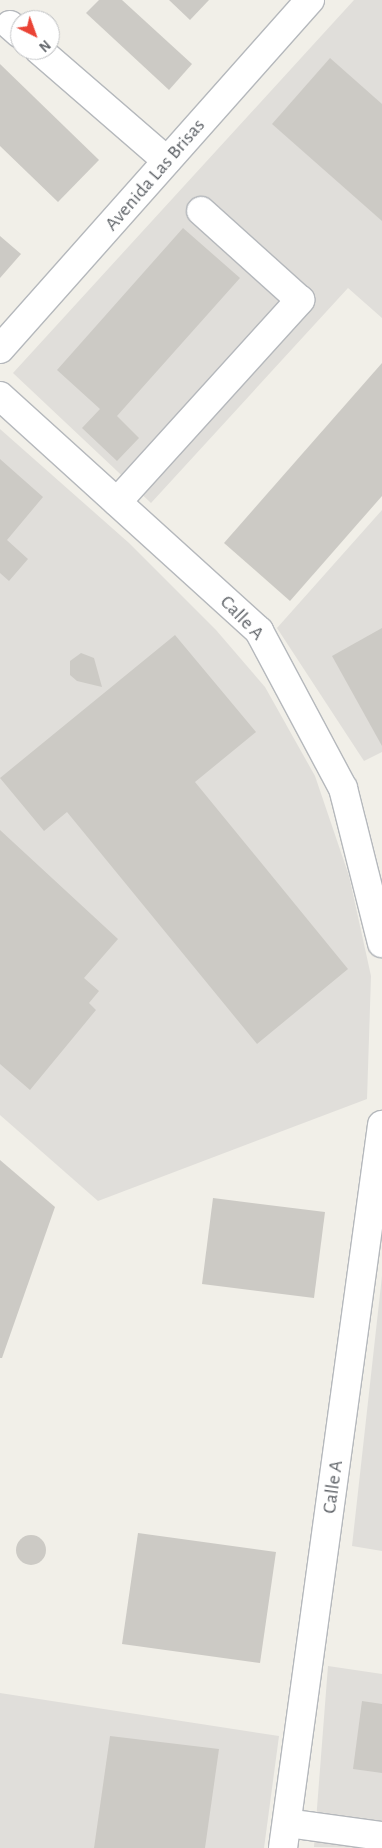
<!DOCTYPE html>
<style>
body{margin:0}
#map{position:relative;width:382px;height:1848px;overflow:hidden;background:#f1efe8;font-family:"Alegreya Sans",sans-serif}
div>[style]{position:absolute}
.industrial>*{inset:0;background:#e0deda}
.building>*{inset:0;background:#cccac5}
.round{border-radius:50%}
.roads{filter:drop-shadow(1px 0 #b5b8bc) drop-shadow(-1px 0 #b5b8bc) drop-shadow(0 1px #b5b8bc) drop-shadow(0 -1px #b5b8bc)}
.minor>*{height:28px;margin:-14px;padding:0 14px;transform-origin:14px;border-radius:14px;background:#fff}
span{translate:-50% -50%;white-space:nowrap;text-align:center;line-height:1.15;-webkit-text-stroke:4px #fff;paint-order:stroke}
.street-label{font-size:20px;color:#5f6368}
.north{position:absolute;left:10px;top:10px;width:50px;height:50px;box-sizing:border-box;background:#fff;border:1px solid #bfc1c3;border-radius:50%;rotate:138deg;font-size:14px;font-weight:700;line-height:20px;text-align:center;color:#5f6368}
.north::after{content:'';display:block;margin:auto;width:18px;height:22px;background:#ea4335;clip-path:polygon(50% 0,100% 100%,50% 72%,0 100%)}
</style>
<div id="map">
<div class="industrial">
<i style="clip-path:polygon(354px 0,382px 0,382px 318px,348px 288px,151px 503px,13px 373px)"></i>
<i style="clip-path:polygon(0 429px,129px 543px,216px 630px,265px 687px,315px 776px,349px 876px,371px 976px,367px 1099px,98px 1201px,0 1115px)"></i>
<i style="clip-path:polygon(382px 510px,382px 752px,364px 761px,277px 628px)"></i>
<i style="clip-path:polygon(382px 1276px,382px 1551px,352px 1546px)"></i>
<i style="clip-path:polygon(328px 1666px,382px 1674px,382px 1848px,314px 1847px)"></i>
<i style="clip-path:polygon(0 1693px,279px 1736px,264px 1848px,0 1848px)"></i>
</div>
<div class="building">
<i style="clip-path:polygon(99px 0,122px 0,192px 64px,169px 90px,86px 13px)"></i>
<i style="clip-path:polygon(169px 0,209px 0,190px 20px)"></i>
<i style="clip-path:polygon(330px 58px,382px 104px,382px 221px,272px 124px)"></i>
<i style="clip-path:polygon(0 64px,99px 160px,58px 202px,0 146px)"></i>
<i style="clip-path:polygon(183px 228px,240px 278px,117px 416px,139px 438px,117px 461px,82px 428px,100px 409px,57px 370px)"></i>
<i style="clip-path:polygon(0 236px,21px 254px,0 278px)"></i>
<i style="clip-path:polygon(382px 363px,382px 496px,290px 601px,224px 543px)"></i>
<i style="clip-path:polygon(0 459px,43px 497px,7px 540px,28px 559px,9px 581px,0 573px)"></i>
<i style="clip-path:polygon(382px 628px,382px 746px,332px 656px)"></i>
<i style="clip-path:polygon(175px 635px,256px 732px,195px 782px,348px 969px,257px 1044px,67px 812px,44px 831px,0 778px)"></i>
<i style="clip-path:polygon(81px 653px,94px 658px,102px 687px,77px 681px,70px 675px,70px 661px)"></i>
<i style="clip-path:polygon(0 830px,118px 939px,84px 978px,99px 991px,89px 1003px,96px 1010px,30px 1090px,0 1064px)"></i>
<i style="clip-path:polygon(0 1160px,55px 1207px,2px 1358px,0 1358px)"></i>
<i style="clip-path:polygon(213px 1198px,325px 1212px,314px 1298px,202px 1284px)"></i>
<i style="clip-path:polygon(138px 1533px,276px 1552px,260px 1663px,122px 1644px)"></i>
<i class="round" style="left:16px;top:1535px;width:30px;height:30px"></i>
<i style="clip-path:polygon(362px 1701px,382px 1704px,382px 1773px,353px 1769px)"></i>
<i style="clip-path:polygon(110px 1736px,219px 1749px,205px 1848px,94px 1848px)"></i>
</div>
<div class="roads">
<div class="minor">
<i style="left:10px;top:25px;width:13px;rotate:42deg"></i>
<i style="left:39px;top:50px;width:169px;rotate:40.9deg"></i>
<i style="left:0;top:349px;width:467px;rotate:-48.4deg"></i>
<i style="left:0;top:396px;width:350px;rotate:42.2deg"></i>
<i style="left:259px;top:631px;width:178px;rotate:61.9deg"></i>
<i style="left:343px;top:788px;width:160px;rotate:75.9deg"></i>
<i style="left:117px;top:502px;width:273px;rotate:-47.8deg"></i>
<i style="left:300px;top:300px;width:133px;rotate:-138deg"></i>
<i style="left:287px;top:1823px;width:96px;rotate:7.8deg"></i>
<i style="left:283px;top:1848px;width:730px;rotate:-82.2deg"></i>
</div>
</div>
<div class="street-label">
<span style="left:155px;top:175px;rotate:-49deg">Avenida Las Brisas</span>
<span style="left:242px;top:618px;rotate:46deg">Calle A</span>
<span style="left:333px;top:1487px;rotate:-82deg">Calle A</span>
</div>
<div class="north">N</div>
</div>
